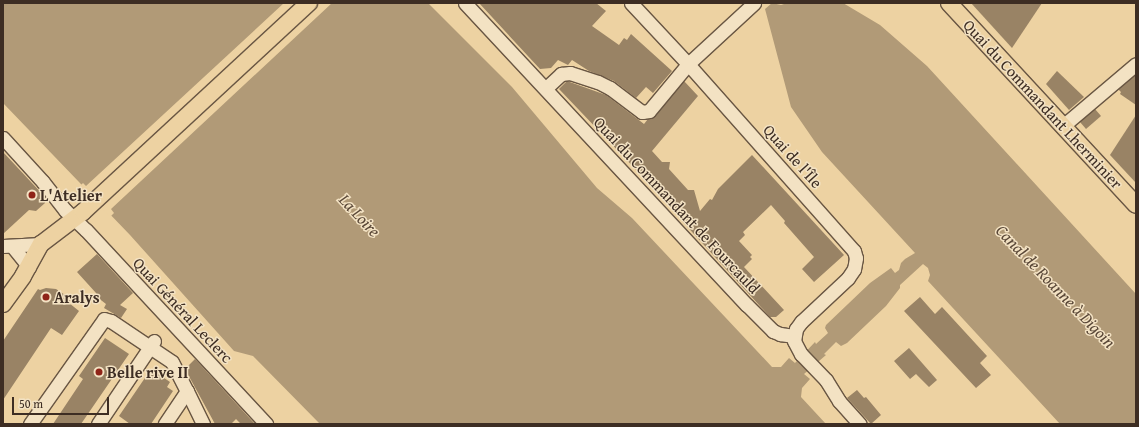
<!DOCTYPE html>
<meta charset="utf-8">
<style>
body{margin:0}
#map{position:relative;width:1139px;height:427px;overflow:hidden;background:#edd2a2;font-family:"Gentium Book Plus",serif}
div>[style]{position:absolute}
.water>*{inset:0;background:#b19a77}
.pier>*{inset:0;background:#edd2a2}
.building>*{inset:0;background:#998365}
.roads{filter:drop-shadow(1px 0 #695643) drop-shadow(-1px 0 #695643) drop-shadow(0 1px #695643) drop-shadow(0 -1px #695643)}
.minor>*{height:13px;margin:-6.5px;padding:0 6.5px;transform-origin:6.5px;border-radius:6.5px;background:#f3e2c3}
.major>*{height:16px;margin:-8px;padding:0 8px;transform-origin:8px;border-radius:8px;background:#edd2a2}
.dots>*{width:11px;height:11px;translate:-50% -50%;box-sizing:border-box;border:2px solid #f3e2c3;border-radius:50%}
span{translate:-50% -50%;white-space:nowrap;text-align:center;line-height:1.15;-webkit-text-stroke:3px #f3e2c3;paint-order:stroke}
.street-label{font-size:16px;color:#3d2d23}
.poi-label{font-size:16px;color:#3d2d23;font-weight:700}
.left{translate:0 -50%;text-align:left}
.water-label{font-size:17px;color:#5a4838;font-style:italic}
.frame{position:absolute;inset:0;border:4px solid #3d2d23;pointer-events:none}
.scale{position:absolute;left:12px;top:397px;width:97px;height:18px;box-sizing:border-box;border:2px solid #3d2d23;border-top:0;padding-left:5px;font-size:12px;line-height:14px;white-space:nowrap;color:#3d2d23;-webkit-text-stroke:3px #f3e2c3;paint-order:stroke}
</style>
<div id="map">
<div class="water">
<i style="clip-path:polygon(3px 3px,428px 3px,512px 87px,597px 188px,632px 218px,772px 367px,781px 367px,789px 358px,795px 363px,815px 342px,816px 344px,828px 333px,825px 328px,826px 325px,870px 283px,891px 268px,895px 273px,899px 270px,901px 263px,905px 259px,915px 253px,822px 152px,791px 107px,765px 9px,772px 3px,781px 5px,787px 3px,843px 3px,880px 25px,927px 66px,1136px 294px,1136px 424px,1060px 424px,928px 281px,930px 275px,928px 268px,923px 264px,900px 285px,900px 288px,886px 306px,847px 343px,841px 346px,836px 342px,824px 354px,826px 355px,804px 374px,810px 379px,802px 388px,801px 397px,826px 424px,320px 424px,253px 356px,234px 351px,130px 235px,3px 103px)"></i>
</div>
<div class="pier">
<i style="clip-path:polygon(284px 3px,332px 3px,111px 209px,114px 213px,110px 217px,81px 185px,83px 183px,86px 186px)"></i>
</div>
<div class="building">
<i style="clip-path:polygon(479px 3px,596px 3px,606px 11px,592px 26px,619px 45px,624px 38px,627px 40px,631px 34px,672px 71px,653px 93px,646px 87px,636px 98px,614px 81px,589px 71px,572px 60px,568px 65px,558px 60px,551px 68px,540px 69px)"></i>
<i style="clip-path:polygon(971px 3px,1042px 3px,1012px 48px)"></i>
<i style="clip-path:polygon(1057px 71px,1084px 97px,1069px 110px,1046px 84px)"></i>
<i style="clip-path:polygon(1136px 74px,1136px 105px,1120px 94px,1121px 92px,1118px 89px)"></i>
<i style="clip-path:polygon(567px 81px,606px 95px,644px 124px,648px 119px,655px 116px,684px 81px,698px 96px,652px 151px,662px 162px,670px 162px,669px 169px,688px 190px,694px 190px,700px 211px,710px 199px,712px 200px,718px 189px,752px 155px,844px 255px,814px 282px,802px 269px,814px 257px,784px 223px,785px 221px,771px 205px,743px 232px,745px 235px,739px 241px,752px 255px,750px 257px,752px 259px,744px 267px,784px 310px,776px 317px,770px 317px,682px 221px,683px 219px,559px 89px)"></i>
<i style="clip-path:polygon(1095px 109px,1101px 116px,1086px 129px,1080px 122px)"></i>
<i style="clip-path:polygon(1136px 115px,1136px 183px,1110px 155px)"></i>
<i style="clip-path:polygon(3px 152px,45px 197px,45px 203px,36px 211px,29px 210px,3px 234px)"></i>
<i style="clip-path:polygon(97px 254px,133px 293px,120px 305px,127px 309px,121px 318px,104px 308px,106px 304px,97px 297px,96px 293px,77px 272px)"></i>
<i style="clip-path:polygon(46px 288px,56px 289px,71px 299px,69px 303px,79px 311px,62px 335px,51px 328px,3px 400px,3px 341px,38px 289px,40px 290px)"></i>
<i style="clip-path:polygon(920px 297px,935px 314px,942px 307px,987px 356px,980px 363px,991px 375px,976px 388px,904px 311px)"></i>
<i style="clip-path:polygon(105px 338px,129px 354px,81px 424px,53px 424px,83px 379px,79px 376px)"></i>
<i style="clip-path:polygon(909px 348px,937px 380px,929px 387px,916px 374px,910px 379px,894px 361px)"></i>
<i style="clip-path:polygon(195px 359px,255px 424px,241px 424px,236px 419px,231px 424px,215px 424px,185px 369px)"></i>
<i style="clip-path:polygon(151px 369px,170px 382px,167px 387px,173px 391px,151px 424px,130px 424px,119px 416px)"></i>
<i style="clip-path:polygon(857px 390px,864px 398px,866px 397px,881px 415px,871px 424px,847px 398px)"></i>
</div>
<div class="roads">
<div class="minor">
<i style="left:465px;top:3px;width:413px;rotate:47deg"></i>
<i style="left:747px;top:305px;width:37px;rotate:45deg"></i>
<i style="left:773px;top:331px;width:8px;rotate:23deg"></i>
<i style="left:780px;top:334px;width:14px;rotate:8deg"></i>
<i style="left:631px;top:3px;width:83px;rotate:46.9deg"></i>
<i style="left:688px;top:64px;width:250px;rotate:48.4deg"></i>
<i style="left:854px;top:251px;width:7px;rotate:74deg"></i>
<i style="left:856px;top:258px;width:11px;rotate:100deg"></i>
<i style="left:854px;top:269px;width:11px;rotate:124deg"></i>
<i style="left:848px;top:278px;width:64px;rotate:136.9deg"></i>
<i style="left:801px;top:322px;width:9px;rotate:126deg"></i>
<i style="left:796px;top:329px;width:12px;rotate:99deg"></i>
<i style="left:794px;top:341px;width:15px;rotate:62deg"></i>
<i style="left:801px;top:354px;width:36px;rotate:46deg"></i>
<i style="left:826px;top:380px;width:25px;rotate:58deg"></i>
<i style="left:839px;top:401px;width:31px;rotate:48deg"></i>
<i style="left:546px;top:88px;width:21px;rotate:-43deg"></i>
<i style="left:561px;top:74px;width:9px;rotate:-6deg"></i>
<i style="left:570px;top:73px;width:29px;rotate:18deg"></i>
<i style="left:598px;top:82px;width:13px;rotate:27deg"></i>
<i style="left:610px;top:88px;width:40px;rotate:37deg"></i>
<i style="left:642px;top:112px;width:7px;rotate:-8deg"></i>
<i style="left:649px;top:111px;width:61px;rotate:-50.3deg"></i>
<i style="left:688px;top:64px;width:90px;rotate:-42.7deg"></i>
<i style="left:1064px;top:125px;width:94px;rotate:-40.3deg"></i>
<i style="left:3px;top:138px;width:59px;rotate:47.7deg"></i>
<i style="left:43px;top:182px;width:36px;rotate:52deg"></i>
<i style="left:65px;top:210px;width:29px;rotate:44deg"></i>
<i style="left:86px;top:230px;width:265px;rotate:47.1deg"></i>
<i style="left:3px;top:246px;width:38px;rotate:-3deg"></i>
<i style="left:12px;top:246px;width:27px;rotate:51deg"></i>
<i style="left:187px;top:391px;width:37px;rotate:64deg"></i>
<i style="left:30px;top:424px;width:128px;rotate:-54.8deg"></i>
<i style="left:104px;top:319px;width:7px;rotate:16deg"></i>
<i style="left:111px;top:321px;width:73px;rotate:33.9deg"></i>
<i style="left:172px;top:362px;width:33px;rotate:63deg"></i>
<i style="left:187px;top:391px;width:40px;rotate:124deg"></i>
<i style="left:98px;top:424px;width:100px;rotate:-56deg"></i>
</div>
<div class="major">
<i style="left:949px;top:3px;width:275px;rotate:47.2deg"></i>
<i style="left:3px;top:304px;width:34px;rotate:-54deg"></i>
<i style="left:23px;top:276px;width:37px;rotate:-61deg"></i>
<i style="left:41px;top:244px;width:53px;rotate:-37.3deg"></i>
<i style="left:83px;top:212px;width:308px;rotate:-42.8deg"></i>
</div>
</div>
<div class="dots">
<i style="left:32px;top:195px;background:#8f2418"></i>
<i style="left:46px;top:297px;background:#8f2418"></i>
<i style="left:99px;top:372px;background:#8f2418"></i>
</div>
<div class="street-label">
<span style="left:1043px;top:104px;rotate:47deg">Quai du Commandant Lherminier</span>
<span style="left:793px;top:156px;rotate:48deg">Quai de l'Île</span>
<span style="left:677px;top:205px;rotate:47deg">Quai du Commandant de Fourcauld</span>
<span style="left:183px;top:310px;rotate:47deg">Quai Général Leclerc</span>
</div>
<div class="poi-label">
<span class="left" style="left:40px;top:195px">L'Atelier</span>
<span class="left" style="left:54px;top:297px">Aralys</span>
<span class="left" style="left:107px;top:372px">Belle rive II</span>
</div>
<div class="water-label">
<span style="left:360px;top:215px;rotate:47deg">La Loire</span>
<span style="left:1056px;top:286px;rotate:46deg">Canal de Roanne à Digoin</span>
</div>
<div class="frame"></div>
<div class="scale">50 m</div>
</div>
